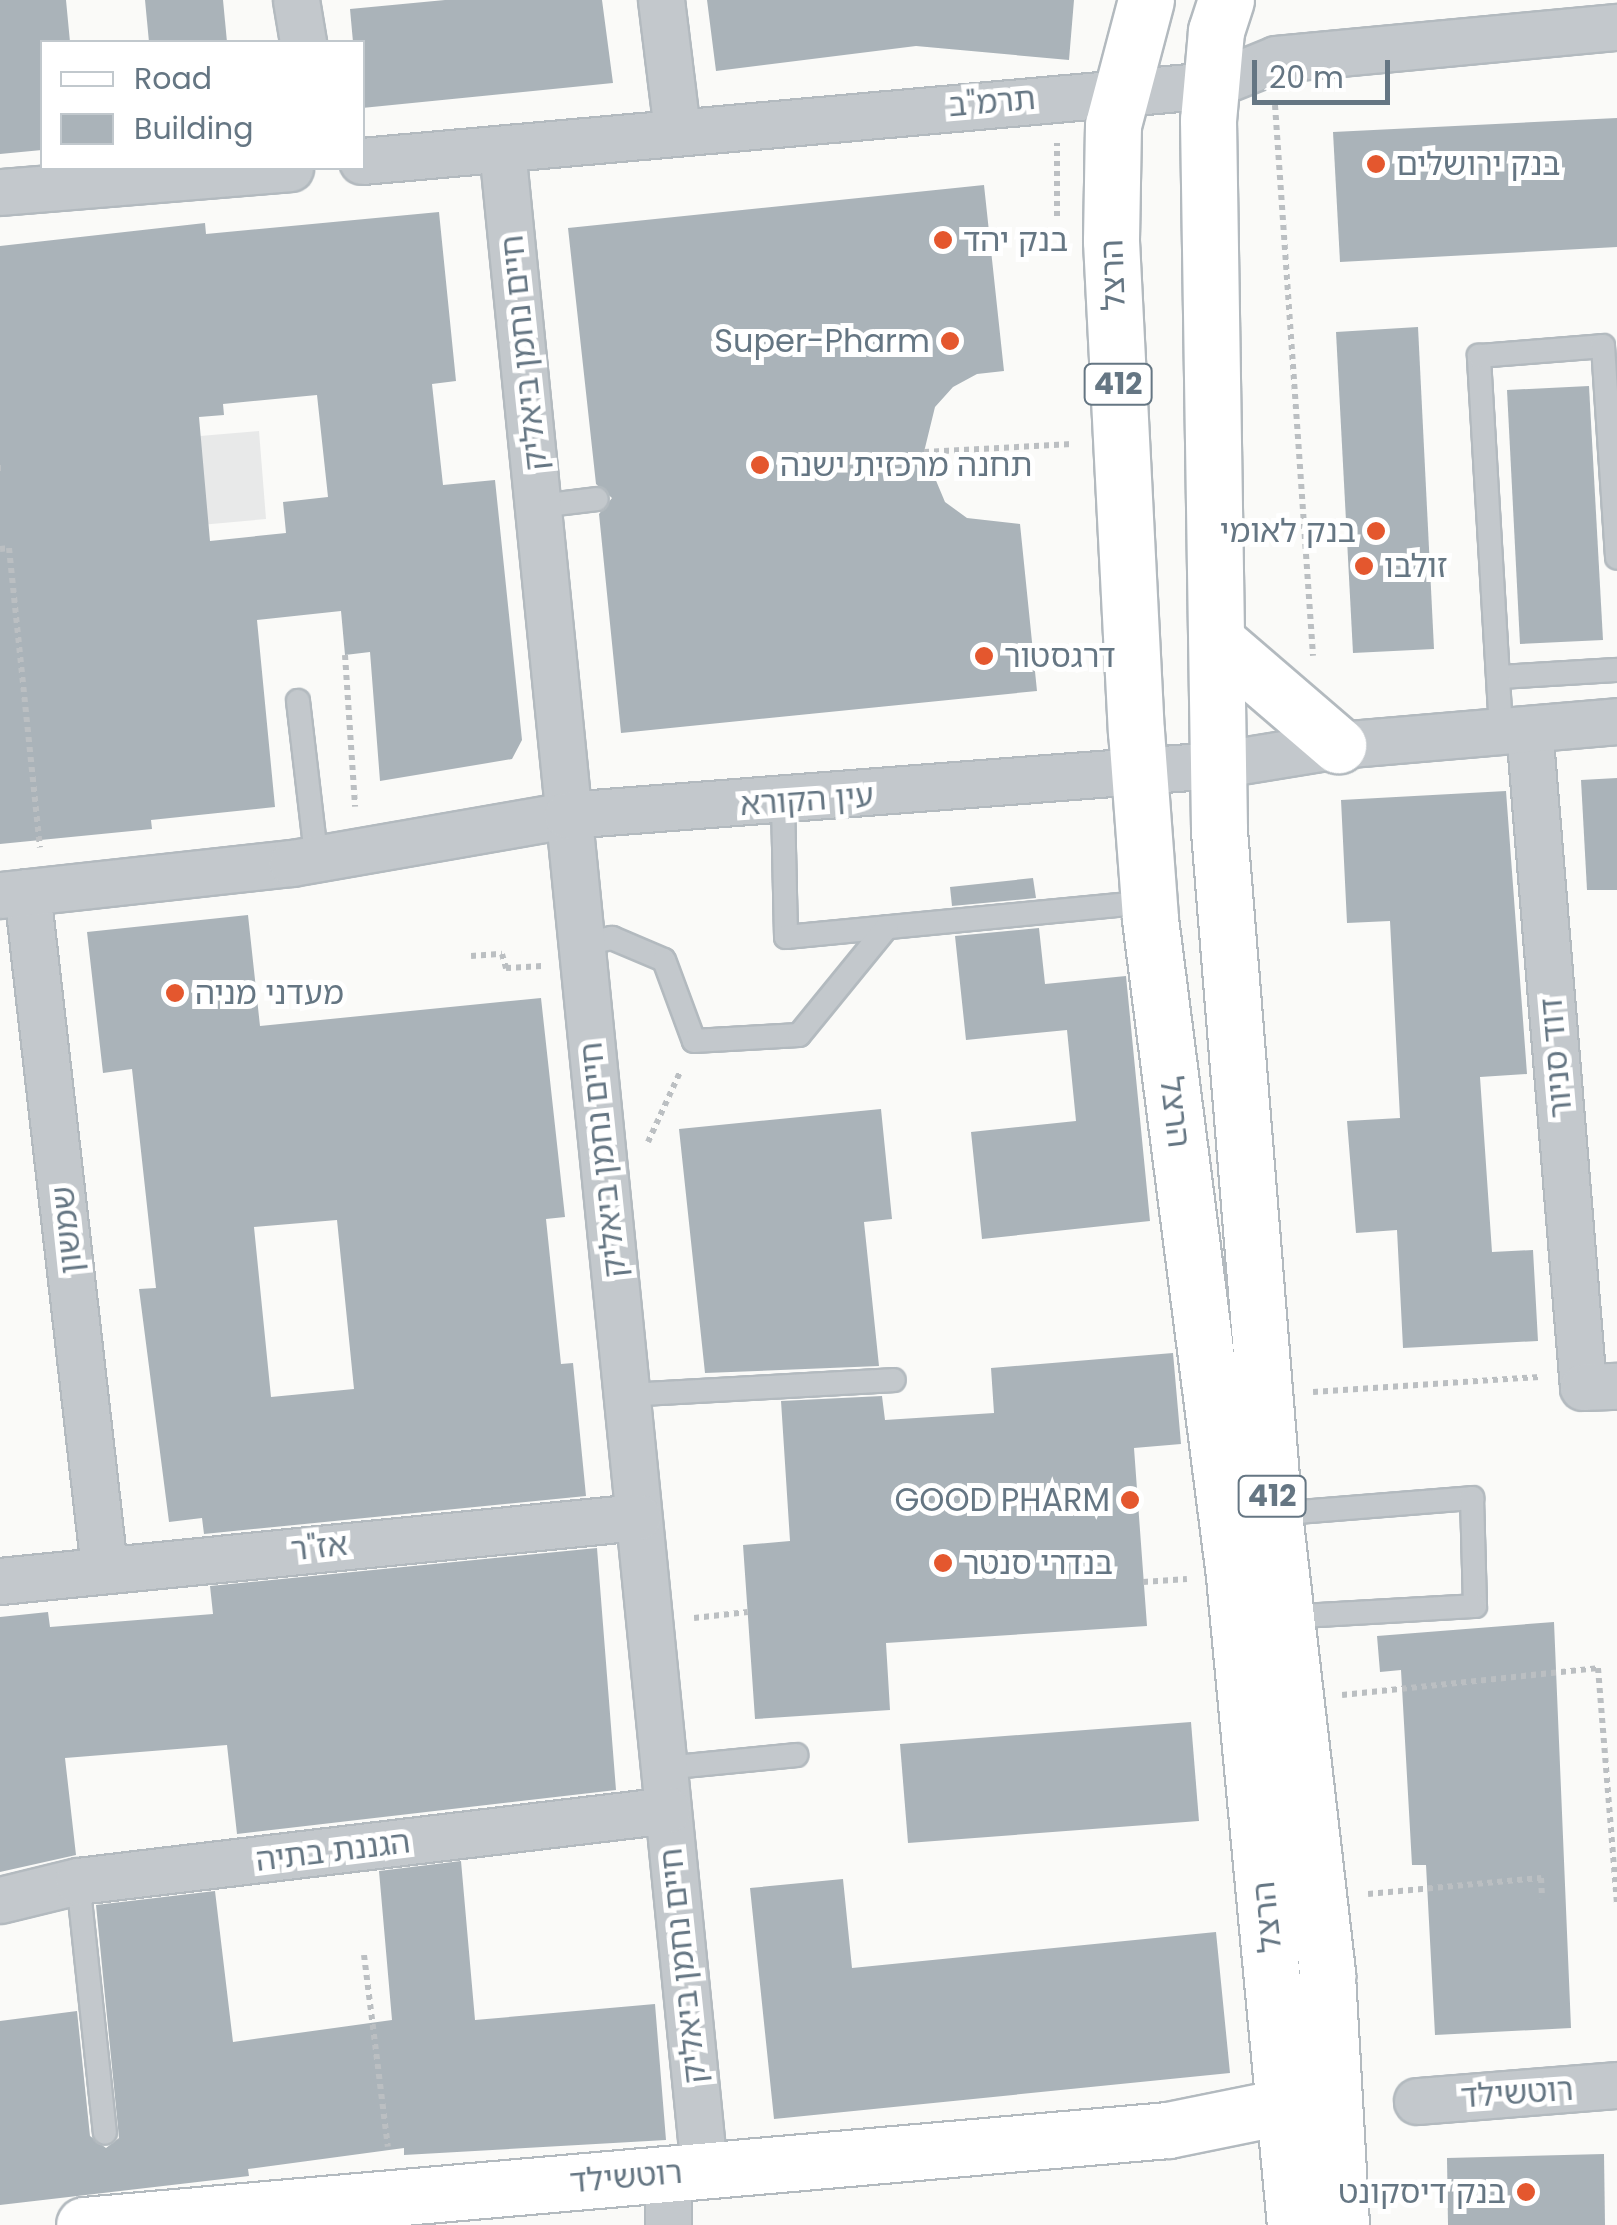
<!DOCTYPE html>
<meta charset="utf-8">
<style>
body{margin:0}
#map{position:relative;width:1617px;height:2225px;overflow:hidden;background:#fafaf8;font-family:Poppins,"Noto Sans Hebrew",sans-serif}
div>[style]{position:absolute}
.built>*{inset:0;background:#e8e9e9}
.building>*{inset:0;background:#aab3b9}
.path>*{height:6px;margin-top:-3px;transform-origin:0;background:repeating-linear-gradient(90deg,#bbbfc2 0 5px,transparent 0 10px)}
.roads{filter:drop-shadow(2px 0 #b3babf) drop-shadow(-2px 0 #b3babf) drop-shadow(0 2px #b3babf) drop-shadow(0 -2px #b3babf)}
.lane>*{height:22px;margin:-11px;padding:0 11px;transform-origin:11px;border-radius:11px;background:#c3c8cc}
.street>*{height:45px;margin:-22.5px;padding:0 22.5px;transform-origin:22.5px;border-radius:22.5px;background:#c3c8cc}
.secondary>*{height:55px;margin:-27.5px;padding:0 27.5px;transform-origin:27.5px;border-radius:27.5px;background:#fff}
.primary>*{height:55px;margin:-27.5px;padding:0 27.5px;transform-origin:27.5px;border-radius:27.5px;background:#fff}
.dots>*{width:28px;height:28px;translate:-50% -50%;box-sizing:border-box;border:5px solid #fff;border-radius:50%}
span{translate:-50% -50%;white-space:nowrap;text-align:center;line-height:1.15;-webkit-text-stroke:10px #fff;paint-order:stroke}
.shield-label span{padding:2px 8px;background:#fff;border:2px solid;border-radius:8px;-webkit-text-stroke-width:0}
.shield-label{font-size:30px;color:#657683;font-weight:700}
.street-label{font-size:32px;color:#657683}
.poi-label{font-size:32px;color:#657683}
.left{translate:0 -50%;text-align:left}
.right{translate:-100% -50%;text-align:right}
.legend{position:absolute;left:40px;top:40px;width:325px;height:130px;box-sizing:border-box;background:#fff;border:2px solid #c1c8cd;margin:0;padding:12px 18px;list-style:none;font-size:30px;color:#657683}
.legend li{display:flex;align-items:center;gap:20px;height:50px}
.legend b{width:50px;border:2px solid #c1c8cd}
.scale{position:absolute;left:1252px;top:60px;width:138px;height:45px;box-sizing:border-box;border:5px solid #657683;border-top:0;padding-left:12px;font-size:30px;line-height:35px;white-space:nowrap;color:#657683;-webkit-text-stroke:8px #fff;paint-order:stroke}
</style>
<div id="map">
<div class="built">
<i style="clip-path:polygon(259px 431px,266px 519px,0 543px,0 453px)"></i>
</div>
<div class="building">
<i style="clip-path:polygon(0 0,66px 0,70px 42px,42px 42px,42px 150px,0 154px)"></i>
<i style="clip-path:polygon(145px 0,223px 0,227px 42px,149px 42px)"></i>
<i style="clip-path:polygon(445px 0,602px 0,613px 83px,362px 108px,362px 42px,353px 42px,350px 9px)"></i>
<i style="clip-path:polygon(707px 0,1074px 0,1069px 60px,916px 46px,716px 71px)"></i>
<i style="clip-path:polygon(1617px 118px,1617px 247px,1340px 262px,1333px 132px)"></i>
<i style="clip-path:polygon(984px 185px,1004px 371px,977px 374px,953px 387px,935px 407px,924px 452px,945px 502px,967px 518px,1020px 524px,1037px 691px,621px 733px,599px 514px,612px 498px,596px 484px,568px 228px)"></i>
<i style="clip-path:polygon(evenodd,439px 212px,456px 381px,432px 384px,443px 485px,495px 480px,522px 740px,512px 759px,380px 781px,370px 652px,345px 655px,341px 611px,257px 620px,275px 807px,151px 820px,152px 829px,0 844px,0 246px,205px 223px,206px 234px,439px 212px,317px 395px,328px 497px,283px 502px,286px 533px,210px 541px,199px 417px,224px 415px,223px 404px,317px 395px)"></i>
<i style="clip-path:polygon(1418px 327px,1434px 649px,1353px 653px,1336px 332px)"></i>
<i style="clip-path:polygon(1589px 386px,1603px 640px,1520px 644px,1507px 390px)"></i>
<i style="clip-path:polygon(1617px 778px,1617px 890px,1587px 890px,1581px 780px)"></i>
<i style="clip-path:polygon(1506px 791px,1527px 1074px,1480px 1077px,1492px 1252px,1533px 1250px,1538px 1341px,1403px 1348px,1397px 1230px,1356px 1233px,1347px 1121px,1400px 1118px,1390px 921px,1347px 923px,1341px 800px)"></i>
<i style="clip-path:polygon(1033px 878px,1036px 898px,952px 906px,950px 887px)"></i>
<i style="clip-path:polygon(evenodd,248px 915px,260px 1026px,541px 998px,565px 1217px,546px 1219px,561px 1364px,573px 1363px,586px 1496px,204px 1534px,202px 1518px,169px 1522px,139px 1289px,156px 1288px,132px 1069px,103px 1073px,87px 932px,248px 915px,337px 1220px,354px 1389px,271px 1397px,254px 1227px,337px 1220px)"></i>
<i style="clip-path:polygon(1039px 928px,1045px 984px,1126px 976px,1150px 1221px,982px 1239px,971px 1132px,1076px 1121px,1067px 1030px,966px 1040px,955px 936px)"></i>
<i style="clip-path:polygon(881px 1109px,892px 1219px,864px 1222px,879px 1366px,705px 1373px,679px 1129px)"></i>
<i style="clip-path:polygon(1173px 1353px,1181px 1444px,1134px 1448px,1147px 1626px,886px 1643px,890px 1710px,755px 1719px,743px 1545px,790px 1541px,781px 1401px,882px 1396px,885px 1420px,994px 1413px,991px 1368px)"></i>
<i style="clip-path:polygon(597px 1548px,616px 1790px,237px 1834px,227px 1745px,65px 1758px,76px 1855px,0 1872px,0 1617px,48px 1612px,50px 1627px,213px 1614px,210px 1586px)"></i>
<i style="clip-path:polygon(1554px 1622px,1571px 2028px,1435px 2035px,1426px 1865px,1412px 1865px,1401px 1670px,1380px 1672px,1377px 1636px)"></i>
<i style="clip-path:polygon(1191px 1722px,1199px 1821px,908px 1843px,900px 1744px)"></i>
<i style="clip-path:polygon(461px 1861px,475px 2020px,655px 2004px,666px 2140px,404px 2155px,404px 2148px,248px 2169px,249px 2176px,0 2205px,0 2021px,77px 2011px,90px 2136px,106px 2148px,119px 2138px,96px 1905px,215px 1891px,233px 2042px,392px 2020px,379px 1871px)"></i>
<i style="clip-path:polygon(843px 1879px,852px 1968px,1216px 1932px,1230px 2073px,774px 2119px,750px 1888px)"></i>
<i style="clip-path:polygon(1604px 2154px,1605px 2225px,1448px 2225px,1447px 2158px)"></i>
</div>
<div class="path">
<i style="left:1275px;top:105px;width:552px;rotate:86.05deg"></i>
<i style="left:1057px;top:216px;width:73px;rotate:-90deg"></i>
<i style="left:924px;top:452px;width:148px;rotate:-3.1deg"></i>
<i style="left:0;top:468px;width:1px"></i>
<i style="left:0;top:549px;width:9px;rotate:-6deg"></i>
<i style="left:9px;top:548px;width:301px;rotate:84.1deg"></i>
<i style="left:345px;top:655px;width:152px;rotate:86.2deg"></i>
<i style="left:471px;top:956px;width:31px;rotate:-4deg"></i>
<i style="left:502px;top:954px;width:15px;rotate:74deg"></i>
<i style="left:506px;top:968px;width:36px;rotate:-3deg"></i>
<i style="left:648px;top:1142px;width:77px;rotate:-65.4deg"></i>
<i style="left:1313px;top:1392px;width:227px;rotate:-3.8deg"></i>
<i style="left:1143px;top:1582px;width:44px;rotate:-3.9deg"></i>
<i style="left:694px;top:1618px;width:54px;rotate:-6.3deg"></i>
<i style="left:1342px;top:1695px;width:257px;rotate:-6deg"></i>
<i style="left:1598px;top:1668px;width:236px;rotate:85.4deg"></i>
<i style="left:1368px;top:1894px;width:174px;rotate:-5.3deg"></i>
<i style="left:1541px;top:1878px;width:20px;rotate:87deg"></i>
<i style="left:364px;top:1955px;width:193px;rotate:82.9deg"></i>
</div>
<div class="roads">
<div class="lane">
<i style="left:540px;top:506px;width:57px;rotate:-7deg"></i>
<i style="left:1499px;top:677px;width:118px;rotate:-3.4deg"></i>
<i style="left:298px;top:701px;width:155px;rotate:83.3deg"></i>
<i style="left:1501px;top:729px;width:374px;rotate:-93.4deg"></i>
<i style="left:1479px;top:356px;width:124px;rotate:-4.6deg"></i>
<i style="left:1603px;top:346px;width:212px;rotate:86.2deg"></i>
<i style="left:783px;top:804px;width:133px;rotate:88.7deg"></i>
<i style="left:786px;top:937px;width:353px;rotate:-5.5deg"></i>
<i style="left:1137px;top:903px;width:14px;rotate:51deg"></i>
<i style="left:581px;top:945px;width:32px;rotate:-13deg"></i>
<i style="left:612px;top:938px;width:56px;rotate:22.9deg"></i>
<i style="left:664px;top:960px;width:86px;rotate:69.7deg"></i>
<i style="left:694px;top:1041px;width:105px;rotate:-3.3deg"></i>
<i style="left:799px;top:1035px;width:139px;rotate:-50.8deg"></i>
<i style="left:626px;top:1395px;width:268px;rotate:-3.2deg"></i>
<i style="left:1274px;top:1514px;width:199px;rotate:-4.6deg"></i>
<i style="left:1472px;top:1498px;width:108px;rotate:88.4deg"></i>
<i style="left:1475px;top:1606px;width:189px;rotate:176.7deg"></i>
<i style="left:664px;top:1768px;width:133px;rotate:-5.6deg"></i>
<i style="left:78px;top:1881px;width:253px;rotate:83.9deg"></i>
</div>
<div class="street">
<i style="left:296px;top:0;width:43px;rotate:80.5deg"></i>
<i style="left:661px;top:0;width:131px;rotate:83deg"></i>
<i style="left:502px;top:149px;width:2031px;rotate:84.29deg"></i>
<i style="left:362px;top:161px;width:853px;rotate:-5.11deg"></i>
<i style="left:1212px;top:85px;width:69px;rotate:-22.1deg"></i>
<i style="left:1276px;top:59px;width:342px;rotate:-5.4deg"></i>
<i style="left:0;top:192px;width:291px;rotate:-4.7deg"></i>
<i style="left:1529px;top:729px;width:660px;rotate:85.31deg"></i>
<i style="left:1583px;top:1387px;width:34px;rotate:-2deg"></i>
<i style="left:27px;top:892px;width:680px;rotate:83.5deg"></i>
<i style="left:0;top:895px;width:294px;rotate:-6.3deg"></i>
<i style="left:292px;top:863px;width:279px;rotate:-9.9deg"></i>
<i style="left:567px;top:815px;width:651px;rotate:-4.41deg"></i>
<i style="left:1216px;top:765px;width:124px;rotate:-9.3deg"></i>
<i style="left:1338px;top:745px;width:280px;rotate:-4.9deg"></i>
<i style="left:0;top:1581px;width:641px;rotate:-5.73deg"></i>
<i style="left:0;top:1900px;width:80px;rotate:-13.7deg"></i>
<i style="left:78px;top:1881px;width:594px;rotate:-6.86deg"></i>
<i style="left:1417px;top:2101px;width:201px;rotate:-4.6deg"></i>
<i style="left:668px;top:2174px;width:51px;rotate:90deg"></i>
</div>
<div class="secondary">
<i style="left:84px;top:2225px;width:1088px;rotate:-5.01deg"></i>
<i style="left:1168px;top:2130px;width:120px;rotate:-11.5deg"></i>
</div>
<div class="primary">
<i style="left:1146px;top:0;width:129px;rotate:104.8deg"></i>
<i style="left:1113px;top:125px;width:116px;rotate:91deg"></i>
<i style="left:1111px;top:241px;width:491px;rotate:87.1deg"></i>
<i style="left:1136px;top:731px;width:189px;rotate:85.7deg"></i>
<i style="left:1150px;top:919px;width:662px;rotate:82.71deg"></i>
<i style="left:1234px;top:1576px;width:652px;rotate:84.63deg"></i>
<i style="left:1226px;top:0;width:33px;rotate:108deg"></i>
<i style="left:1216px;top:31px;width:89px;rotate:95.1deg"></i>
<i style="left:1208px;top:120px;width:711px;rotate:89.11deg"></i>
<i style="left:1219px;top:831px;width:685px;rotate:85.4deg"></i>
<i style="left:1274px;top:1514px;width:464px;rotate:83.4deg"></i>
<i style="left:1327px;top:1975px;width:250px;rotate:86.8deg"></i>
<i style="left:1217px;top:641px;width:160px;rotate:40.7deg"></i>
</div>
</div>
<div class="dots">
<i style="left:1376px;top:164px;background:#e4572e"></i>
<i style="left:943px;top:240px;background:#e4572e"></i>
<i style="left:950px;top:341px;background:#e4572e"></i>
<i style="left:760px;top:465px;background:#e4572e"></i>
<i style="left:1376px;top:531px;background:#e4572e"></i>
<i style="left:1364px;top:566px;background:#e4572e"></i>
<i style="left:984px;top:656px;background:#e4572e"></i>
<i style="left:175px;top:993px;background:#e4572e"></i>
<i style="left:1130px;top:1500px;background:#e4572e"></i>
<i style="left:943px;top:1563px;background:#e4572e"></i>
<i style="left:1526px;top:2192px;background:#e4572e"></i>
</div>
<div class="shield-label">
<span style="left:1118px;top:384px">412</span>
<span style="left:1272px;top:1496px">412</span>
</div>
<div class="street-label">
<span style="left:992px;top:102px;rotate:-5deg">תרמ"ב</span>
<span style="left:1113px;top:275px;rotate:-92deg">הרצל</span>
<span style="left:524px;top:353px;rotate:-96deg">חיים נחמן ביאליק</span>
<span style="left:807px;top:800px;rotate:-4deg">עין הקורא</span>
<span style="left:1556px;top:1058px;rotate:-95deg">דוד סניור</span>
<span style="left:1175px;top:1112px;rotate:83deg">הרצל</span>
<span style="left:603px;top:1160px;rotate:-96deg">חיים נחמן ביאליק</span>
<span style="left:67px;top:1230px;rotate:-96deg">שמשון</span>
<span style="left:319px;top:1547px;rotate:-6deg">אז"ר</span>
<span style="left:333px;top:1851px;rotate:-7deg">הגננת בתיה</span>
<span style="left:1267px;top:1917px;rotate:-96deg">הרצל</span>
<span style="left:683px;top:1966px;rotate:-96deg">חיים נחמן ביאליק</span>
<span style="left:1517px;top:2093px;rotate:-4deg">רוטשילד</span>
<span style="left:626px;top:2177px;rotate:-5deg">רוטשילד</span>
</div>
<div class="poi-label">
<span class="left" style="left:1396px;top:164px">בנק ירושלים</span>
<span class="left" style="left:963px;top:240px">בנק יהד</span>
<span class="right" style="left:930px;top:341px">Super-Pharm</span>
<span class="left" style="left:780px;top:465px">תחנה מרכזית ישנה</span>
<span class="right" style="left:1356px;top:531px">בנק לאומי</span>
<span class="left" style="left:1384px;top:566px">זולבו</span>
<span class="left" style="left:1004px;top:656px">דרגסטור</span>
<span class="left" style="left:195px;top:993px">מעדני מניה</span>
<span class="right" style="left:1110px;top:1500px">GOOD PHARM</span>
<span class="left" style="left:963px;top:1563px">בנדרי סנטר</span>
<span class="right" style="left:1506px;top:2192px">בנק דיסקונט</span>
</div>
<ul class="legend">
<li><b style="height:12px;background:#fff"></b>Road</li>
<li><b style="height:28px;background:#aab3b9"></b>Building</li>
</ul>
<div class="scale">20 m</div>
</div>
